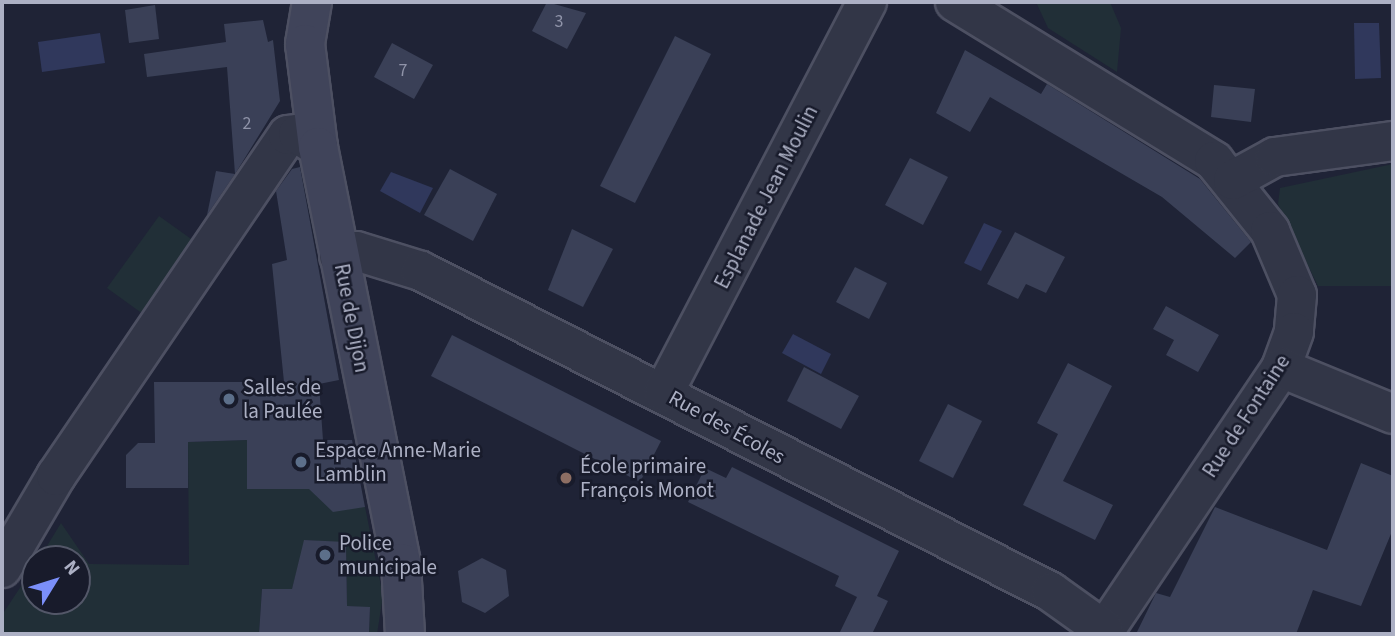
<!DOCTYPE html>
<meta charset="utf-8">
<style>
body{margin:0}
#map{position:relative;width:1395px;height:636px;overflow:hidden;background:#1f2336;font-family:"Source Sans 3",sans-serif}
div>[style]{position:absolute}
.green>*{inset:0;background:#212f37}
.water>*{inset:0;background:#30385c}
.building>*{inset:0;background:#3a4057}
.roads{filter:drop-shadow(2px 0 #4d5062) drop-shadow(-2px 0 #4d5062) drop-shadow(0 2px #4d5062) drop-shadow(0 -2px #4d5062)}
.street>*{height:38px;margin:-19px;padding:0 19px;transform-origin:19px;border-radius:19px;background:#323647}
.secondary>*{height:38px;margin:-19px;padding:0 19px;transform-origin:19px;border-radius:19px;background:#40445a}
.dots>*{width:19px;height:19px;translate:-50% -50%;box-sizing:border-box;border:4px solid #181b2b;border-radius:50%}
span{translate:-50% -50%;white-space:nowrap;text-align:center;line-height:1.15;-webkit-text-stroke:5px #181b2b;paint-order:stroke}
.number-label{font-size:18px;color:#9094a9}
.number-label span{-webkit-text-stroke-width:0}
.street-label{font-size:21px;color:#acb0c4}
.poi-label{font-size:21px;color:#acb0c4}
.left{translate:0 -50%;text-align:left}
.frame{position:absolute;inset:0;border:4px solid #acb0c4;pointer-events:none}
.north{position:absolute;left:21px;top:545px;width:70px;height:70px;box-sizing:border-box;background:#181b2b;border:2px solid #535768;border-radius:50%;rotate:52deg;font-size:19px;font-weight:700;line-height:28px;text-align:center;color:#acb0c4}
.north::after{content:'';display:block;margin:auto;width:24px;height:32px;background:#7b8ff9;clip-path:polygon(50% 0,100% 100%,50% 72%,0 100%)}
</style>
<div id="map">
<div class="green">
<i style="clip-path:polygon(1036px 2px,1110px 2px,1121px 28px,1117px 72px,1048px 28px)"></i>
<i style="clip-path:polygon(1393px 164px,1393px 286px,1318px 286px,1278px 204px,1280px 188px)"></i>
<i style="clip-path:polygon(159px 216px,194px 241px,143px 314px,107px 288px)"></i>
<i style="clip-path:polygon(247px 440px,248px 489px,314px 483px,320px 499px,365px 507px,383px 596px,377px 634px,369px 634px,370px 608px,347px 606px,346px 543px,305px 540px,292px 589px,262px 589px,259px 634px,2px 634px,2px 615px,35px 565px,35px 601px,77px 601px,77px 559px,39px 559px,61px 523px,89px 564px,189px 565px,188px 442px)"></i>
</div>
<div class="water">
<i style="clip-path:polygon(1354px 23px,1379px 23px,1381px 78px,1355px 79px)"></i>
<i style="clip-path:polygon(100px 33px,105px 63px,42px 72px,38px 42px)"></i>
<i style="clip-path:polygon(391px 172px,433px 188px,420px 213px,380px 191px)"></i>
<i style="clip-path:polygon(984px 223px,1002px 231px,981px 271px,964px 263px)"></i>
<i style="clip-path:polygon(793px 334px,831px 354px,821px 374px,782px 353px)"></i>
</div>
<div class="building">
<i style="clip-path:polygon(547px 2px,586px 13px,567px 49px,532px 31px)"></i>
<i style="clip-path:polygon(155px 5px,159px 39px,129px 43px,125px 10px)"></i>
<i style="clip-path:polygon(263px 20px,268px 42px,273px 40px,280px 101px,235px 174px,227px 67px,147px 77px,144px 54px,226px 42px,224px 24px)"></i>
<i style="clip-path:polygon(675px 36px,711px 54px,635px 203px,600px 186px)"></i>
<i style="clip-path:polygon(392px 43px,433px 65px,414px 99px,374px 77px)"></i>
<i style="clip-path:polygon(965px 50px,1041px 94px,1047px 84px,1200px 179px,1251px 242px,1235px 258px,1162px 197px,990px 97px,970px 132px,936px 113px)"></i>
<i style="clip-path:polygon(1214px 85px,1255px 89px,1251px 122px,1211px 117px)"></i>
<i style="clip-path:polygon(910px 158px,948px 177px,923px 225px,885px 205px)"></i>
<i style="clip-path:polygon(300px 167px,339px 380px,319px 384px,323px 440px,352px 440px,365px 507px,333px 512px,309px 489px,247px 489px,247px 440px,188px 442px,188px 488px,126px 488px,126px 455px,138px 443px,155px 443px,154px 382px,284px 382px,272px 264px,287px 260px,276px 191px,292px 169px)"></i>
<i style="clip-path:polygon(450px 169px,497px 194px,473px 241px,424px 215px)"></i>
<i style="clip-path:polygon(216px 171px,235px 174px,207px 215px)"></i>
<i style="clip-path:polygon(572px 229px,613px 249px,583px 307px,548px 290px)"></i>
<i style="clip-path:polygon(1015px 232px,1065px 257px,1046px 293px,1026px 284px,1018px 299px,987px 284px)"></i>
<i style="clip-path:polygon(855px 267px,887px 283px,869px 319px,836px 302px)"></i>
<i style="clip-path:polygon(1166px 306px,1219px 335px,1198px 372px,1166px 355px,1174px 340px,1153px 329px)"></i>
<i style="clip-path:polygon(452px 335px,661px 441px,640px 482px,431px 376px)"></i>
<i style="clip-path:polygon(1068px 363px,1112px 386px,1063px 481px,1113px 505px,1095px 540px,1023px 505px,1058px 434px,1037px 423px)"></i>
<i style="clip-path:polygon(804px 367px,859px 396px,841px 429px,787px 401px)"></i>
<i style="clip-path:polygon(948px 404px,982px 421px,953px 478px,919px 461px)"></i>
<i style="clip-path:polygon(1361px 463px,1393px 476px,1393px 529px,1361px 606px,1313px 590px,1296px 634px,1136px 634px,1156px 593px,1170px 597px,1215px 507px,1327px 550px)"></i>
<i style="clip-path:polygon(732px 467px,899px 551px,877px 596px,888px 601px,872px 634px,839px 634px,857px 597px,835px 586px,839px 576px,688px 502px,705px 468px,726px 478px)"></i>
<i style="clip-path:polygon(304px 540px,346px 542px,347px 606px,370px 607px,369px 634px,259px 634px,262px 589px,292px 589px)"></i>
<i style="clip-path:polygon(482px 558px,506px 570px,509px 596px,485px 613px,462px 602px,458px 571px)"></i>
</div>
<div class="roads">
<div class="street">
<i style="left:955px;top:2px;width:304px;rotate:31.5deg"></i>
<i style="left:1214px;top:161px;width:90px;rotate:51.3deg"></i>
<i style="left:1270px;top:231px;width:69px;rotate:67.1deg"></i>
<i style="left:1297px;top:295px;width:37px;rotate:95deg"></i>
<i style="left:1294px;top:332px;width:38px;rotate:110deg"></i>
<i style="left:1281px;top:368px;width:321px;rotate:123.9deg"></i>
<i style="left:1233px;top:180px;width:48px;rotate:-28.7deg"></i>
<i style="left:1275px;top:157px;width:119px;rotate:-7.7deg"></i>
<i style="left:339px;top:256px;width:18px;rotate:-16deg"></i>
<i style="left:356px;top:251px;width:68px;rotate:17.1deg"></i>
<i style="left:421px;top:271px;width:707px;rotate:27deg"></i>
<i style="left:1051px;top:592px;width:65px;rotate:35.6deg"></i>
<i style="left:1281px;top:368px;width:121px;rotate:22.3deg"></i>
<i style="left:664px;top:392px;width:440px;rotate:-62.5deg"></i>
<i style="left:2px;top:568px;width:107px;rotate:-59.6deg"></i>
<i style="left:56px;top:476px;width:412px;rotate:-55.8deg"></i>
<i style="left:288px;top:135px;width:10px;rotate:-6deg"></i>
<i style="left:298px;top:134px;width:24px;rotate:33deg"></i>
</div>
<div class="secondary">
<i style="left:312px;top:2px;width:43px;rotate:99.5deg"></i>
<i style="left:305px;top:44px;width:104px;rotate:82.8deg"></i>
<i style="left:318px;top:147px;width:424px;rotate:78.7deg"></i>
<i style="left:401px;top:563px;width:71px;rotate:86.8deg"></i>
</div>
</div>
<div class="dots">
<i style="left:229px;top:399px;background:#5c6f8a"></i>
<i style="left:301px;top:462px;background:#5c6f8a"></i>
<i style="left:566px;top:478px;background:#8d6e63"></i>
<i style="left:325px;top:555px;background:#5c6f8a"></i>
</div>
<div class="number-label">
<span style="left:559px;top:22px">3</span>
<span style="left:403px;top:71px">7</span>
<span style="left:247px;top:124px">2</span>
</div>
<div class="street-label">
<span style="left:766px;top:197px;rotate:-63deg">Esplanade Jean Moulin</span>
<span style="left:352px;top:318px;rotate:79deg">Rue de Dijon</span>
<span style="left:1246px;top:416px;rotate:-57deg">Rue de Fontaine</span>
<span style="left:727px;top:427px;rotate:29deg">Rue des Écoles</span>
</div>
<div class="poi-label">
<span class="left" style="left:243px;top:399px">Salles de<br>la Paulée</span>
<span class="left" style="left:315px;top:462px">Espace Anne-Marie<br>Lamblin</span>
<span class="left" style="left:580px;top:478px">École primaire<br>François Monot</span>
<span class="left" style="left:339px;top:555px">Police<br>municipale</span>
</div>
<div class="frame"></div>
<div class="north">N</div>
</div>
